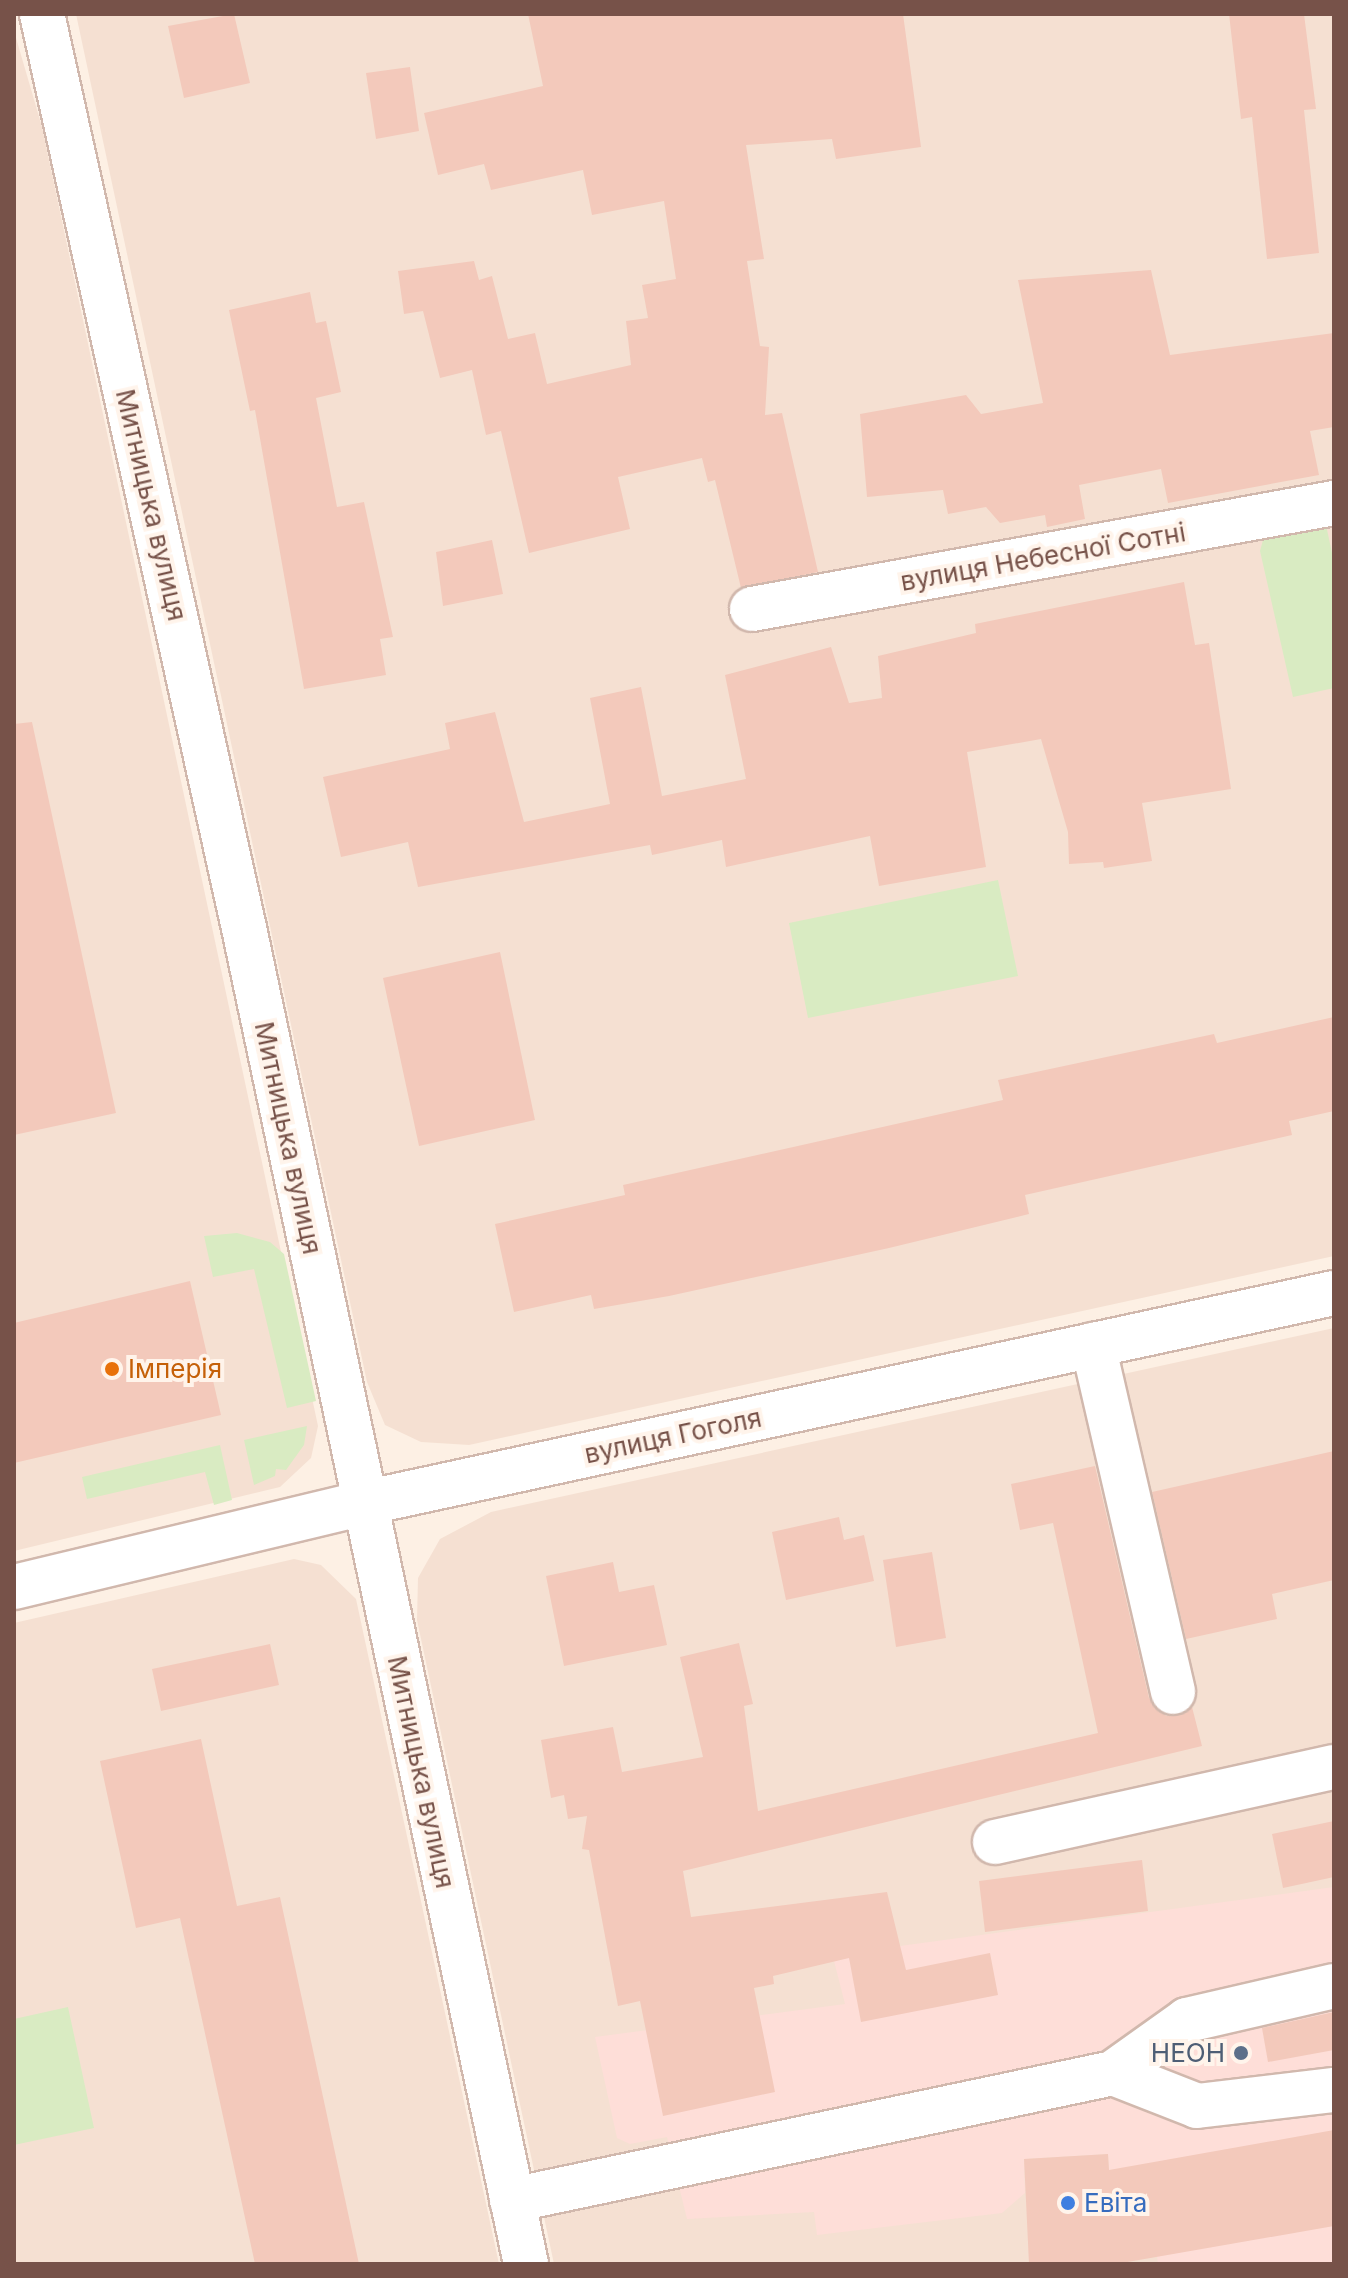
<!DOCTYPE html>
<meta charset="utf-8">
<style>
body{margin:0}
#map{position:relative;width:1348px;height:2278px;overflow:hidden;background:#fdf0e4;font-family:Inter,sans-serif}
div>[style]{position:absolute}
.residential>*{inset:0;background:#f5e0d2}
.commercial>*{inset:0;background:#feded8}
.green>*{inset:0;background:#d9ebc2}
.building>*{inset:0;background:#f3c9bb}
.roads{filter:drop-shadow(2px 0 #d1b8ad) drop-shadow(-2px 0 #d1b8ad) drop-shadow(0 2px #d1b8ad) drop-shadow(0 -2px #d1b8ad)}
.minor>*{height:44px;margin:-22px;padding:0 22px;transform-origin:22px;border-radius:22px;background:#fff}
.dots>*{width:22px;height:22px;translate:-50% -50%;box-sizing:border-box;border:4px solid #fff4eb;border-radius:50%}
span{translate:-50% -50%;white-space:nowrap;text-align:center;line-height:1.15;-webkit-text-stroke:8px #fff4eb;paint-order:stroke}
.street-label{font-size:26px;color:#775249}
.food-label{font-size:26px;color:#c56008}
.left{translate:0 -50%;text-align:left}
.service-label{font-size:26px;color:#4e5e75}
.right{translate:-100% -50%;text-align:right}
.shop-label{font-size:26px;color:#366cbe}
.frame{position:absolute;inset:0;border:16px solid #775249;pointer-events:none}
</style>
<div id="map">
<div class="residential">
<i style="clip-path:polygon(76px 14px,1334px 14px,1334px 1256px,469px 1445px,421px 1442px,385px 1425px,367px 1382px)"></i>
<i style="clip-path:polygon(14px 31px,42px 127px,318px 1426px,311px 1458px,280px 1487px,14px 1551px)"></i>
<i style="clip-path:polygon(1334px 1328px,1334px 2264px,554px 2264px,417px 1620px,418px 1578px,440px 1539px,491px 1512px)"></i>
<i style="clip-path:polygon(294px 1559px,321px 1565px,356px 1599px,499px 2264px,14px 2264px,14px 1623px)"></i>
</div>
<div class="commercial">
<i style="clip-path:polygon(1334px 1887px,1334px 2264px,1158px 2264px,1151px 2211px,1112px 2214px,1108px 2154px,1024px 2159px,1025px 2193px,1002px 2213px,817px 2235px,814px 2212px,687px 2219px,667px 2137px,630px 2144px,617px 2138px,595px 2037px,845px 2004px,834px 1961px,900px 1946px)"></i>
</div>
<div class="green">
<i style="clip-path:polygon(1326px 525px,1334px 562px,1334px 688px,1293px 697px,1260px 551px,1263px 540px)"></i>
<i style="clip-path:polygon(998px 880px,1018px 976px,808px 1018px,789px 923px)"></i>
<i style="clip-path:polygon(237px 1233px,270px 1242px,284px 1254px,316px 1401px,287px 1408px,254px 1269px,213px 1277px,204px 1236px)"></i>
<i style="clip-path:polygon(307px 1426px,304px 1445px,286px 1470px,276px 1469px,275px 1476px,254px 1485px,244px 1440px)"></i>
<i style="clip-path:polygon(220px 1445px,232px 1500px,214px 1505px,205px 1472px,87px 1499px,82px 1477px)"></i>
<i style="clip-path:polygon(68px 2007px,94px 2128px,14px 2145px,14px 2019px)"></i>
</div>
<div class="building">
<i style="clip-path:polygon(234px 14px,250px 83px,184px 98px,168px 26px)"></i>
<i style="clip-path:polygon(528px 14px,903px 14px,921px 147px,836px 159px,832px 139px,746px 145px,764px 259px,747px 261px,760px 346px,769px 347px,765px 415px,782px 413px,818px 572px,741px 588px,715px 480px,708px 482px,702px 458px,618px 477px,630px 529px,529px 553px,501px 431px,486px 435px,472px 370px,440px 378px,423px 311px,404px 314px,398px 271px,474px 261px,479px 280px,492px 276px,508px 339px,535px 333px,547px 384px,631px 365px,626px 321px,648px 318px,642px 285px,676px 279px,664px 201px,592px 215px,583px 170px,491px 190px,484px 164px,438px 175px,424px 113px,543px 86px)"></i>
<i style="clip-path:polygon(1229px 14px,1304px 14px,1316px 109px,1304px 110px,1319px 253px,1267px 259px,1252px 117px,1241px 119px)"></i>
<i style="clip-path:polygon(410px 67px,419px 131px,376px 139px,366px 73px)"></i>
<i style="clip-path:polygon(1151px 270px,1170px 355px,1334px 333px,1334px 427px,1310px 431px,1319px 475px,1168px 503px,1161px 469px,1079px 485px,1085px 519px,1047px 527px,1045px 515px,1000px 523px,986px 507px,948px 514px,943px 490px,867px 497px,860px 414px,966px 395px,981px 414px,1043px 403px,1018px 280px)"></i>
<i style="clip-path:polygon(310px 292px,316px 323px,326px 321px,341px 392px,316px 398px,337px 507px,364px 502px,393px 637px,380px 639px,386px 675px,304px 689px,255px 410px,250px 411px,229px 310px)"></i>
<i style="clip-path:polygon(492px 540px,503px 594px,443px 606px,436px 552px)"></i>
<i style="clip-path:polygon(1184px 582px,1195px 645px,1209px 643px,1231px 789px,1142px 803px,1152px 861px,1104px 868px,1103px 862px,1069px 864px,1068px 832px,1041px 739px,967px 752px,986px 867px,879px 886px,870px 836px,726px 867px,722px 840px,652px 855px,650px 845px,418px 887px,408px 842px,341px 857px,323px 777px,450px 749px,445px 723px,495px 712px,524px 822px,610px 804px,590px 698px,641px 687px,662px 796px,746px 779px,725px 675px,831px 647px,849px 703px,882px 698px,878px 656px,976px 633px,975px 624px)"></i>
<i style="clip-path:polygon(32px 722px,116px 1113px,14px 1135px,14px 724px)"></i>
<i style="clip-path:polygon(500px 952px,535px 1120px,419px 1146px,383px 978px)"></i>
<i style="clip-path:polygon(1334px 1017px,1334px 1111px,1289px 1121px,1292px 1135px,1025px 1195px,1029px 1214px,889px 1248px,669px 1296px,594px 1309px,591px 1295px,514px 1312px,495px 1224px,625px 1195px,623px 1185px,1003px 1100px,998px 1080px,1214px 1034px,1217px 1043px)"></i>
<i style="clip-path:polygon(190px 1281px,221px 1415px,14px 1463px,14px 1323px)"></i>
<i style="clip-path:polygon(1334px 1451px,1334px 1580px,1272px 1594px,1277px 1619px,1186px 1639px,1152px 1492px)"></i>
<i style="clip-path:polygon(1095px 1466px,1149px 1698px,1166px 1716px,1192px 1707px,1202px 1746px,683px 1871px,691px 1917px,887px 1892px,906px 1970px,990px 1953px,998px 1995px,861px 2022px,849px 1958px,773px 1976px,774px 1984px,754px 1988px,775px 2092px,663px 2116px,640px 2001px,618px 2006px,589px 1850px,582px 1849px,587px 1816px,568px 1819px,564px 1795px,551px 1798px,541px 1740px,613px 1727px,622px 1772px,703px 1757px,680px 1657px,739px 1643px,753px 1704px,744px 1706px,758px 1811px,1098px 1733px,1053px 1523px,1020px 1530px,1011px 1484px)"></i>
<i style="clip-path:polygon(839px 1517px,844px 1540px,864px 1535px,874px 1581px,786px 1600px,772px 1532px)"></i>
<i style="clip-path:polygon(932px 1552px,946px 1638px,896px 1647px,883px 1560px)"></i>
<i style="clip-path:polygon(613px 1562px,619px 1592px,654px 1585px,667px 1645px,564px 1666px,546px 1576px)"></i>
<i style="clip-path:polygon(270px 1644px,279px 1685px,161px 1711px,152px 1669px)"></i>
<i style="clip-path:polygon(201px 1739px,237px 1906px,280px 1897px,359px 2264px,255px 2264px,180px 1918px,136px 1928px,100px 1761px)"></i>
<i style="clip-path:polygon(1334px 1821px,1334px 1877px,1283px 1888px,1272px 1834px)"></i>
<i style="clip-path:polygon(1142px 1860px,1148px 1911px,985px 1932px,979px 1881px)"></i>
<i style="clip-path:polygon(1334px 2012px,1334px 2050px,1268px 2062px,1262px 2028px)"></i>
<i style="clip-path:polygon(1334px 2130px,1334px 2226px,1116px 2264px,1029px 2264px,1024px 2159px,1108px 2154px,1109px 2170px)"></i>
</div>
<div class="roads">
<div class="minor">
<i style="left:42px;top:14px;width:936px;rotate:77.54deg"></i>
<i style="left:244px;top:928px;width:1365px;rotate:78.08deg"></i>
<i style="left:752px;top:609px;width:592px;rotate:-10.32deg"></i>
<i style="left:1093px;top:1345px;width:356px;rotate:77deg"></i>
<i style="left:14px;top:1587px;width:360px;rotate:-13.5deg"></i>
<i style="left:364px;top:1503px;width:992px;rotate:-12.22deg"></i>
<i style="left:995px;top:1842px;width:347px;rotate:-12.5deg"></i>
<i style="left:1113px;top:2073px;width:90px;rotate:21.4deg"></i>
<i style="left:1197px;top:2106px;width:138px;rotate:-6.7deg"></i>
<i style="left:512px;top:2200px;width:614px;rotate:-11.93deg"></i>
<i style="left:1113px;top:2073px;width:91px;rotate:-35.6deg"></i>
<i style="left:1187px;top:2020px;width:151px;rotate:-13deg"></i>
</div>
</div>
<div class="dots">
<i style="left:112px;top:1369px;background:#e8710a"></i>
<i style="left:1241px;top:2053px;background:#5c6f8a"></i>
<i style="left:1068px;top:2203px;background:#3f7fe0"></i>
</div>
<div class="street-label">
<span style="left:151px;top:505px;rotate:77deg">Митницька вулиця</span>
<span style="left:1043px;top:557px;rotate:-10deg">вулиця Небесної Сотні</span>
<span style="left:288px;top:1138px;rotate:78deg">Митницька вулиця</span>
<span style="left:673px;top:1436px;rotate:-12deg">вулиця Гоголя</span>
<span style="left:421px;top:1772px;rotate:78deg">Митницька вулиця</span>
</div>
<div class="food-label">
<span class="left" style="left:128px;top:1369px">Імперія</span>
</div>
<div class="service-label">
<span class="right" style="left:1225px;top:2053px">НЕОН</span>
</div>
<div class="shop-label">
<span class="left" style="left:1084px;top:2203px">Евіта</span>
</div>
<div class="frame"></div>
</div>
